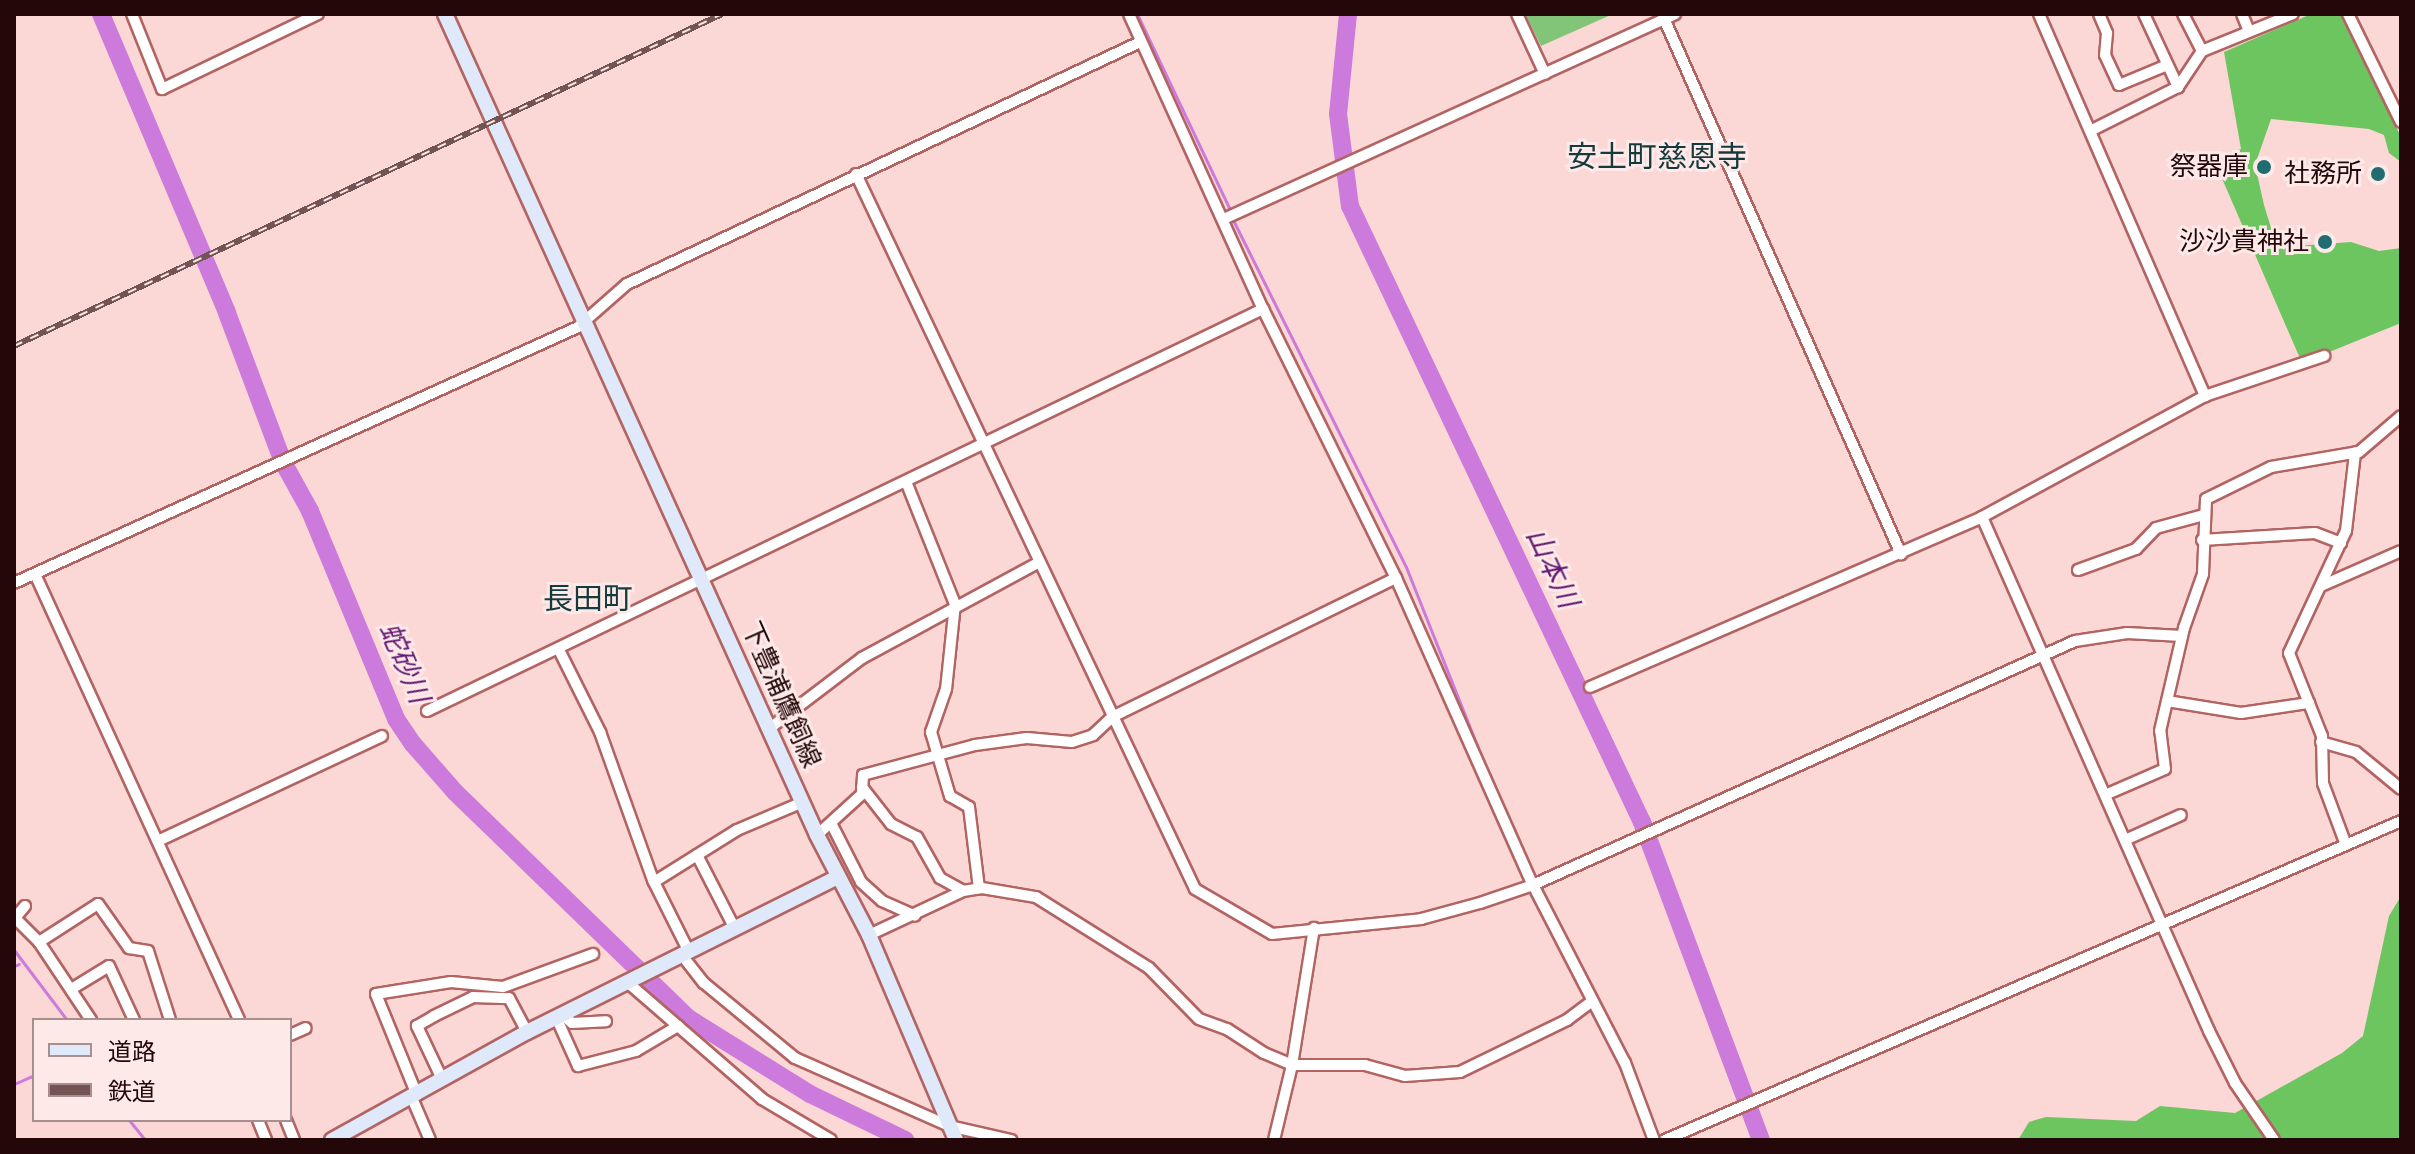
<!DOCTYPE html>
<meta charset="utf-8">
<style>
body{margin:0}
#map{position:relative;width:2415px;height:1154px;overflow:hidden;background:#fbd7d5;font-family:Poppins,"Noto Sans JP",sans-serif}
div>[style]{position:absolute}
.green>*{inset:0;background:#82c578}
.forest>*{inset:0;background:#6dc560}
.stream>*{height:3px;margin:-1.5px;padding:0 1.5px;transform-origin:1.5px;border-radius:1.5px;background:#cc7adb}
.river>*{height:18px;margin:-9px;padding:0 9px;transform-origin:9px;border-radius:9px;background:#cc7adb}
.roads{filter:drop-shadow(2px 0 #b26463) drop-shadow(-2px 0 #b26463) drop-shadow(0 2px #b26463) drop-shadow(0 -2px #b26463)}
.street>*{height:10px;margin:-5px;padding:0 5px;transform-origin:5px;border-radius:5px;background:#fff}
.secondary>*{height:14px;margin:-7px;padding:0 7px;transform-origin:7px;border-radius:7px;background:#dfe9fa}
.rail>*{height:6px;margin-top:-3px;transform-origin:0;background:repeating-linear-gradient(90deg,#fce9e8 0 9px,#735353 0 18px);box-sizing:border-box;border-block:2px solid #735353}
.dots>*{width:22px;height:22px;translate:-50% -50%;box-sizing:border-box;border:4px solid #fce9e8;border-radius:50%}
span{translate:-50% -50%;white-space:nowrap;text-align:center;line-height:1.15;-webkit-text-stroke:6px #fce9e8;paint-order:stroke}
.poi-label{font-size:26px;color:#240708}
.right{translate:-100% -50%;text-align:right}
.street-label{font-size:26px;color:#240708}
.water-label{font-size:28px;color:#621770;font-style:italic}
.quarter-label{font-size:30px;color:#16393b}
.frame{position:absolute;inset:0;border:16px solid #240708;pointer-events:none}
.legend{position:absolute;left:32px;top:1018px;width:260px;height:104px;box-sizing:border-box;background:#fce9e8;border:2px solid #a68f8e;margin:0;padding:10px 14px;list-style:none;font-size:24px;color:#240708}
.legend li{display:flex;align-items:center;gap:16px;height:40px}
.legend b{width:40px;border:2px solid #a68f8e}
</style>
<div id="map">
<div class="green">
<i style="clip-path:polygon(1525px 14px,1613px 14px,1541px 46px)"></i>
</div>
<div class="forest">
<i style="clip-path:polygon(2311px 14px,2342px 14px,2401px 137px,2401px 162px,2389px 153px,2384px 135px,2369px 129px,2271px 119px,2255px 165px,2264px 205px,2272px 231px,2284px 247px,2351px 242px,2379px 251px,2401px 248px,2401px 323px,2302px 363px,2214px 160px,2241px 149px,2224px 52px)"></i>
<i style="clip-path:polygon(2401px 896px,2401px 1140px,2018px 1140px,2029px 1122px,2046px 1117px,2136px 1121px,2160px 1106px,2235px 1113px,2342px 1053px,2363px 1036px,2389px 916px)"></i>
</div>
<div class="stream">
<i style="left:1137px;top:14px;width:215px;rotate:64.6deg"></i>
<i style="left:1234px;top:222px;width:385px;rotate:63.5deg"></i>
<i style="left:1406px;top:567px;width:211px;rotate:68.3deg"></i>
<i style="left:14px;top:950px;width:88px;rotate:52.9deg"></i>
<i style="left:14px;top:966px;width:5px;rotate:-22deg"></i>
<i style="left:14px;top:1084px;width:22px;rotate:-24deg"></i>
<i style="left:129px;top:1120px;width:26px;rotate:51deg"></i>
</div>
<div class="river">
<i style="left:101px;top:14px;width:324px;rotate:67.1deg"></i>
<i style="left:227px;top:313px;width:159px;rotate:69.4deg"></i>
<i style="left:283px;top:462px;width:56px;rotate:61.1deg"></i>
<i style="left:310px;top:511px;width:225px;rotate:67.5deg"></i>
<i style="left:396px;top:719px;width:30px;rotate:56deg"></i>
<i style="left:413px;top:744px;width:64px;rotate:48.8deg"></i>
<i style="left:455px;top:792px;width:325px;rotate:44.1deg"></i>
<i style="left:688px;top:1018px;width:144px;rotate:31.9deg"></i>
<i style="left:810px;top:1094px;width:106px;rotate:25.8deg"></i>
<i style="left:1348px;top:14px;width:100px;rotate:95.7deg"></i>
<i style="left:1338px;top:114px;width:93px;rotate:82.6deg"></i>
<i style="left:1350px;top:206px;width:682px;rotate:64.64deg"></i>
<i style="left:1642px;top:822px;width:340px;rotate:69.5deg"></i>
</div>
<div class="roads">
<div class="street">
<i style="left:132px;top:14px;width:81px;rotate:68.2deg"></i>
<i style="left:162px;top:89px;width:173px;rotate:-25.7deg"></i>
<i style="left:1129px;top:14px;width:324px;rotate:65.6deg"></i>
<i style="left:1263px;top:309px;width:300px;rotate:63.7deg"></i>
<i style="left:1396px;top:578px;width:336px;rotate:66deg"></i>
<i style="left:1533px;top:885px;width:200px;rotate:62.7deg"></i>
<i style="left:1625px;top:1063px;width:82px;rotate:69.4deg"></i>
<i style="left:1517px;top:14px;width:66px;rotate:65deg"></i>
<i style="left:1662px;top:14px;width:591px;rotate:66.13deg"></i>
<i style="left:2039px;top:14px;width:417px;rotate:66.5deg"></i>
<i style="left:2099px;top:14px;width:21px;rotate:67deg"></i>
<i style="left:2107px;top:33px;width:22px;rotate:95deg"></i>
<i style="left:2105px;top:55px;width:33px;rotate:65deg"></i>
<i style="left:2119px;top:85px;width:52px;rotate:-22.6deg"></i>
<i style="left:2144px;top:14px;width:81px;rotate:65deg"></i>
<i style="left:2183px;top:14px;width:42px;rotate:62.8deg"></i>
<i style="left:2242px;top:14px;width:18px;rotate:68deg"></i>
<i style="left:2348px;top:14px;width:120px;rotate:63.9deg"></i>
<i style="left:2092px;top:130px;width:96px;rotate:-26.6deg"></i>
<i style="left:2178px;top:87px;width:43px;rotate:-56.3deg"></i>
<i style="left:2202px;top:51px;width:98px;rotate:-22.1deg"></i>
<i style="left:856px;top:174px;width:791px;rotate:64.63deg"></i>
<i style="left:1195px;top:889px;width:89px;rotate:30.3deg"></i>
<i style="left:1272px;top:934px;width:150px;rotate:-5.7deg"></i>
<i style="left:1421px;top:919px;width:61px;rotate:-15.2deg"></i>
<i style="left:1480px;top:903px;width:56px;rotate:-18.8deg"></i>
<i style="left:1533px;top:885px;width:594px;rotate:-24.24deg"></i>
<i style="left:2075px;top:641px;width:53px;rotate:-8.7deg"></i>
<i style="left:2127px;top:633px;width:55px;rotate:3.1deg"></i>
<i style="left:1226px;top:218px;width:493px;rotate:-24.4deg"></i>
<i style="left:907px;top:484px;width:129px;rotate:68.2deg"></i>
<i style="left:955px;top:604px;width:85px;rotate:96deg"></i>
<i style="left:946px;top:689px;width:46px;rotate:109.2deg"></i>
<i style="left:931px;top:732px;width:67px;rotate:73.5deg"></i>
<i style="left:950px;top:796px;width:22px;rotate:30deg"></i>
<i style="left:969px;top:807px;width:82px;rotate:83deg"></i>
<i style="left:1982px;top:517px;width:562px;rotate:66.17deg"></i>
<i style="left:2209px;top:1031px;width:58px;rotate:63.4deg"></i>
<i style="left:2235px;top:1083px;width:69px;rotate:55.6deg"></i>
<i style="left:2202px;top:540px;width:113px;rotate:-3.5deg"></i>
<i style="left:2315px;top:533px;width:28px;rotate:21deg"></i>
<i style="left:2078px;top:570px;width:62px;rotate:-19.9deg"></i>
<i style="left:2136px;top:549px;width:29px;rotate:-46deg"></i>
<i style="left:2156px;top:528px;width:50px;rotate:-15.2deg"></i>
<i style="left:35px;top:574px;width:490px;rotate:65.4deg"></i>
<i style="left:14px;top:583px;width:619px;rotate:-24.41deg"></i>
<i style="left:578px;top:327px;width:65px;rotate:-41.3deg"></i>
<i style="left:627px;top:284px;width:567px;rotate:-25.25deg"></i>
<i style="left:2321px;top:586px;width:87px;rotate:-23.6deg"></i>
<i style="left:559px;top:650px;width:92px;rotate:63.4deg"></i>
<i style="left:600px;top:732px;width:157px;rotate:70.3deg"></i>
<i style="left:653px;top:880px;width:78px;rotate:63.4deg"></i>
<i style="left:1590px;top:687px;width:427px;rotate:-23.4deg"></i>
<i style="left:1982px;top:517px;width:254px;rotate:-28.5deg"></i>
<i style="left:2205px;top:396px;width:126px;rotate:-18.6deg"></i>
<i style="left:2167px;top:701px;width:75px;rotate:9.2deg"></i>
<i style="left:2241px;top:713px;width:69px;rotate:-8.4deg"></i>
<i style="left:427px;top:711px;width:928px;rotate:-25.68deg"></i>
<i style="left:770px;top:728px;width:116px;rotate:-37.3deg"></i>
<i style="left:862px;top:658px;width:200px;rotate:-28.4deg"></i>
<i style="left:2321px;top:742px;width:36px;rotate:16deg"></i>
<i style="left:2356px;top:752px;width:58px;rotate:39.4deg"></i>
<i style="left:862px;top:787px;width:47px;rotate:51.9deg"></i>
<i style="left:891px;top:824px;width:29px;rotate:27deg"></i>
<i style="left:917px;top:837px;width:47px;rotate:60.7deg"></i>
<i style="left:940px;top:878px;width:26px;rotate:29deg"></i>
<i style="left:2105px;top:795px;width:65px;rotate:-23.4deg"></i>
<i style="left:2165px;top:769px;width:38px;rotate:-97deg"></i>
<i style="left:2160px;top:731px;width:106px;rotate:-76.9deg"></i>
<i style="left:2184px;top:628px;width:57px;rotate:-70.6deg"></i>
<i style="left:2203px;top:574px;width:75px;rotate:-87.7deg"></i>
<i style="left:2206px;top:499px;width:72px;rotate:-26.2deg"></i>
<i style="left:2271px;top:467px;width:89px;rotate:-9.7deg"></i>
<i style="left:2359px;top:452px;width:55px;rotate:-40.6deg"></i>
<i style="left:831px;top:823px;width:66px;rotate:63deg"></i>
<i style="left:861px;top:882px;width:28px;rotate:42deg"></i>
<i style="left:882px;top:901px;width:36px;rotate:24deg"></i>
<i style="left:817px;top:835px;width:61px;rotate:-42.3deg"></i>
<i style="left:862px;top:794px;width:19px;rotate:-87deg"></i>
<i style="left:863px;top:775px;width:116px;rotate:-15deg"></i>
<i style="left:975px;top:745px;width:52px;rotate:-7.7deg"></i>
<i style="left:1027px;top:738px;width:45px;rotate:5.1deg"></i>
<i style="left:1072px;top:742px;width:22px;rotate:-18deg"></i>
<i style="left:1093px;top:735px;width:26px;rotate:-43deg"></i>
<i style="left:1112px;top:717px;width:316px;rotate:-26.1deg"></i>
<i style="left:160px;top:840px;width:245px;rotate:-25.1deg"></i>
<i style="left:2125px;top:840px;width:61px;rotate:-24.1deg"></i>
<i style="left:2346px;top:845px;width:66px;rotate:-110.4deg"></i>
<i style="left:2323px;top:783px;width:47px;rotate:-91.2deg"></i>
<i style="left:2322px;top:736px;width:89px;rotate:-111.7deg"></i>
<i style="left:2289px;top:653px;width:135px;rotate:-65deg"></i>
<i style="left:2346px;top:531px;width:79px;rotate:-83.4deg"></i>
<i style="left:697px;top:855px;width:81px;rotate:62.8deg"></i>
<i style="left:654px;top:882px;width:98px;rotate:-32.1deg"></i>
<i style="left:737px;top:830px;width:72px;rotate:-23deg"></i>
<i style="left:25px;top:906px;width:16px;rotate:130deg"></i>
<i style="left:15px;top:918px;width:34px;rotate:45deg"></i>
<i style="left:39px;top:942px;width:94px;rotate:56.3deg"></i>
<i style="left:869px;top:935px;width:104px;rotate:-25.1deg"></i>
<i style="left:963px;top:891px;width:19px;rotate:-9deg"></i>
<i style="left:982px;top:888px;width:55px;rotate:9.5deg"></i>
<i style="left:1036px;top:897px;width:133px;rotate:32.1deg"></i>
<i style="left:1149px;top:968px;width:71px;rotate:45.6deg"></i>
<i style="left:1199px;top:1019px;width:30px;rotate:20deg"></i>
<i style="left:1227px;top:1029px;width:44px;rotate:33deg"></i>
<i style="left:1264px;top:1053px;width:30px;rotate:23deg"></i>
<i style="left:1292px;top:1065px;width:73px"></i>
<i style="left:1365px;top:1065px;width:41px;rotate:15.4deg"></i>
<i style="left:1405px;top:1076px;width:55px;rotate:-4.2deg"></i>
<i style="left:1460px;top:1072px;width:119px;rotate:-25.9deg"></i>
<i style="left:1567px;top:1020px;width:30px;rotate:-37deg"></i>
<i style="left:39px;top:942px;width:70px;rotate:-32.8deg"></i>
<i style="left:98px;top:904px;width:54px;rotate:54.8deg"></i>
<i style="left:129px;top:948px;width:19px;rotate:9deg"></i>
<i style="left:148px;top:951px;width:72px;rotate:72.3deg"></i>
<i style="left:681px;top:954px;width:37px;rotate:52deg"></i>
<i style="left:704px;top:983px;width:118px;rotate:39.5deg"></i>
<i style="left:795px;top:1058px;width:168px;rotate:23.8deg"></i>
<i style="left:949px;top:1126px;width:64px;rotate:12.7deg"></i>
<i style="left:626px;top:981px;width:180px;rotate:40.9deg"></i>
<i style="left:762px;top:1099px;width:80px;rotate:30.7deg"></i>
<i style="left:73px;top:988px;width:42px;rotate:-31.4deg"></i>
<i style="left:109px;top:966px;width:60px;rotate:65.2deg"></i>
<i style="left:562px;top:1014px;width:13px;rotate:42deg"></i>
<i style="left:572px;top:1023px;width:34px;rotate:-3deg"></i>
<i style="left:556px;top:1017px;width:54px;rotate:65.8deg"></i>
<i style="left:578px;top:1066px;width:60px;rotate:-14.5deg"></i>
<i style="left:636px;top:1051px;width:49px;rotate:-30.8deg"></i>
<i style="left:290px;top:1035px;width:17px;rotate:-24deg"></i>
<i style="left:442px;top:1079px;width:59px;rotate:-115.3deg"></i>
<i style="left:417px;top:1026px;width:20px;rotate:-30deg"></i>
<i style="left:434px;top:1016px;width:43px;rotate:-26deg"></i>
<i style="left:473px;top:997px;width:36px;rotate:2deg"></i>
<i style="left:509px;top:998px;width:38px;rotate:62deg"></i>
<i style="left:417px;top:1095px;width:109px;rotate:-112.1deg"></i>
<i style="left:376px;top:994px;width:76px;rotate:-9.1deg"></i>
<i style="left:451px;top:982px;width:52px;rotate:5.5deg"></i>
<i style="left:503px;top:987px;width:96px;rotate:-20.1deg"></i>
<i style="left:412px;top:1098px;width:46px;rotate:66.8deg"></i>
<i style="left:258px;top:1120px;width:22px;rotate:68deg"></i>
<i style="left:286px;top:1120px;width:22px;rotate:68deg"></i>
<i style="left:1274px;top:1140px;width:77px;rotate:-76.5deg"></i>
<i style="left:1292px;top:1065px;width:139px;rotate:-80.9deg"></i>
<i style="left:1665px;top:1140px;width:802px;rotate:-23.43deg"></i>
</div>
<div class="secondary">
<i style="left:445px;top:14px;width:901px;rotate:65.62deg"></i>
<i style="left:817px;top:835px;width:113px;rotate:62.5deg"></i>
<i style="left:869px;top:935px;width:223px;rotate:67deg"></i>
<i style="left:332px;top:1140px;width:223px;rotate:-29deg"></i>
<i style="left:527px;top:1032px;width:347px;rotate:-26.5deg"></i>
</div>
</div>
<div class="rail">
<i style="left:14px;top:346px;width:782px;rotate:-25.12deg"></i>
</div>
<div class="dots">
<i style="left:2264px;top:167px;background:#206c71"></i>
<i style="left:2378px;top:174px;background:#206c71"></i>
<i style="left:2325px;top:242px;background:#206c71"></i>
</div>
<div class="poi-label">
<span class="right" style="left:2248px;top:167px">祭器庫</span>
<span class="right" style="left:2362px;top:174px">社務所</span>
<span class="right" style="left:2309px;top:242px">沙沙貴神社</span>
</div>
<div class="street-label">
<span style="left:781px;top:695px;rotate:66deg">下豊浦鷹飼線</span>
</div>
<div class="water-label">
<span style="left:1552px;top:568px;rotate:65deg">山本川</span>
<span style="left:404px;top:663px;rotate:67deg">蛇砂川</span>
</div>
<div class="quarter-label">
<span style="left:1657px;top:157px">安土町慈恩寺</span>
<span style="left:588px;top:599px">長田町</span>
</div>
<div class="frame"></div>
<ul class="legend">
<li><b style="height:10px;background:#dfe9fa"></b>道路</li>
<li><b style="height:10px;background:#735353"></b>鉄道</li>
</ul>
</div>
